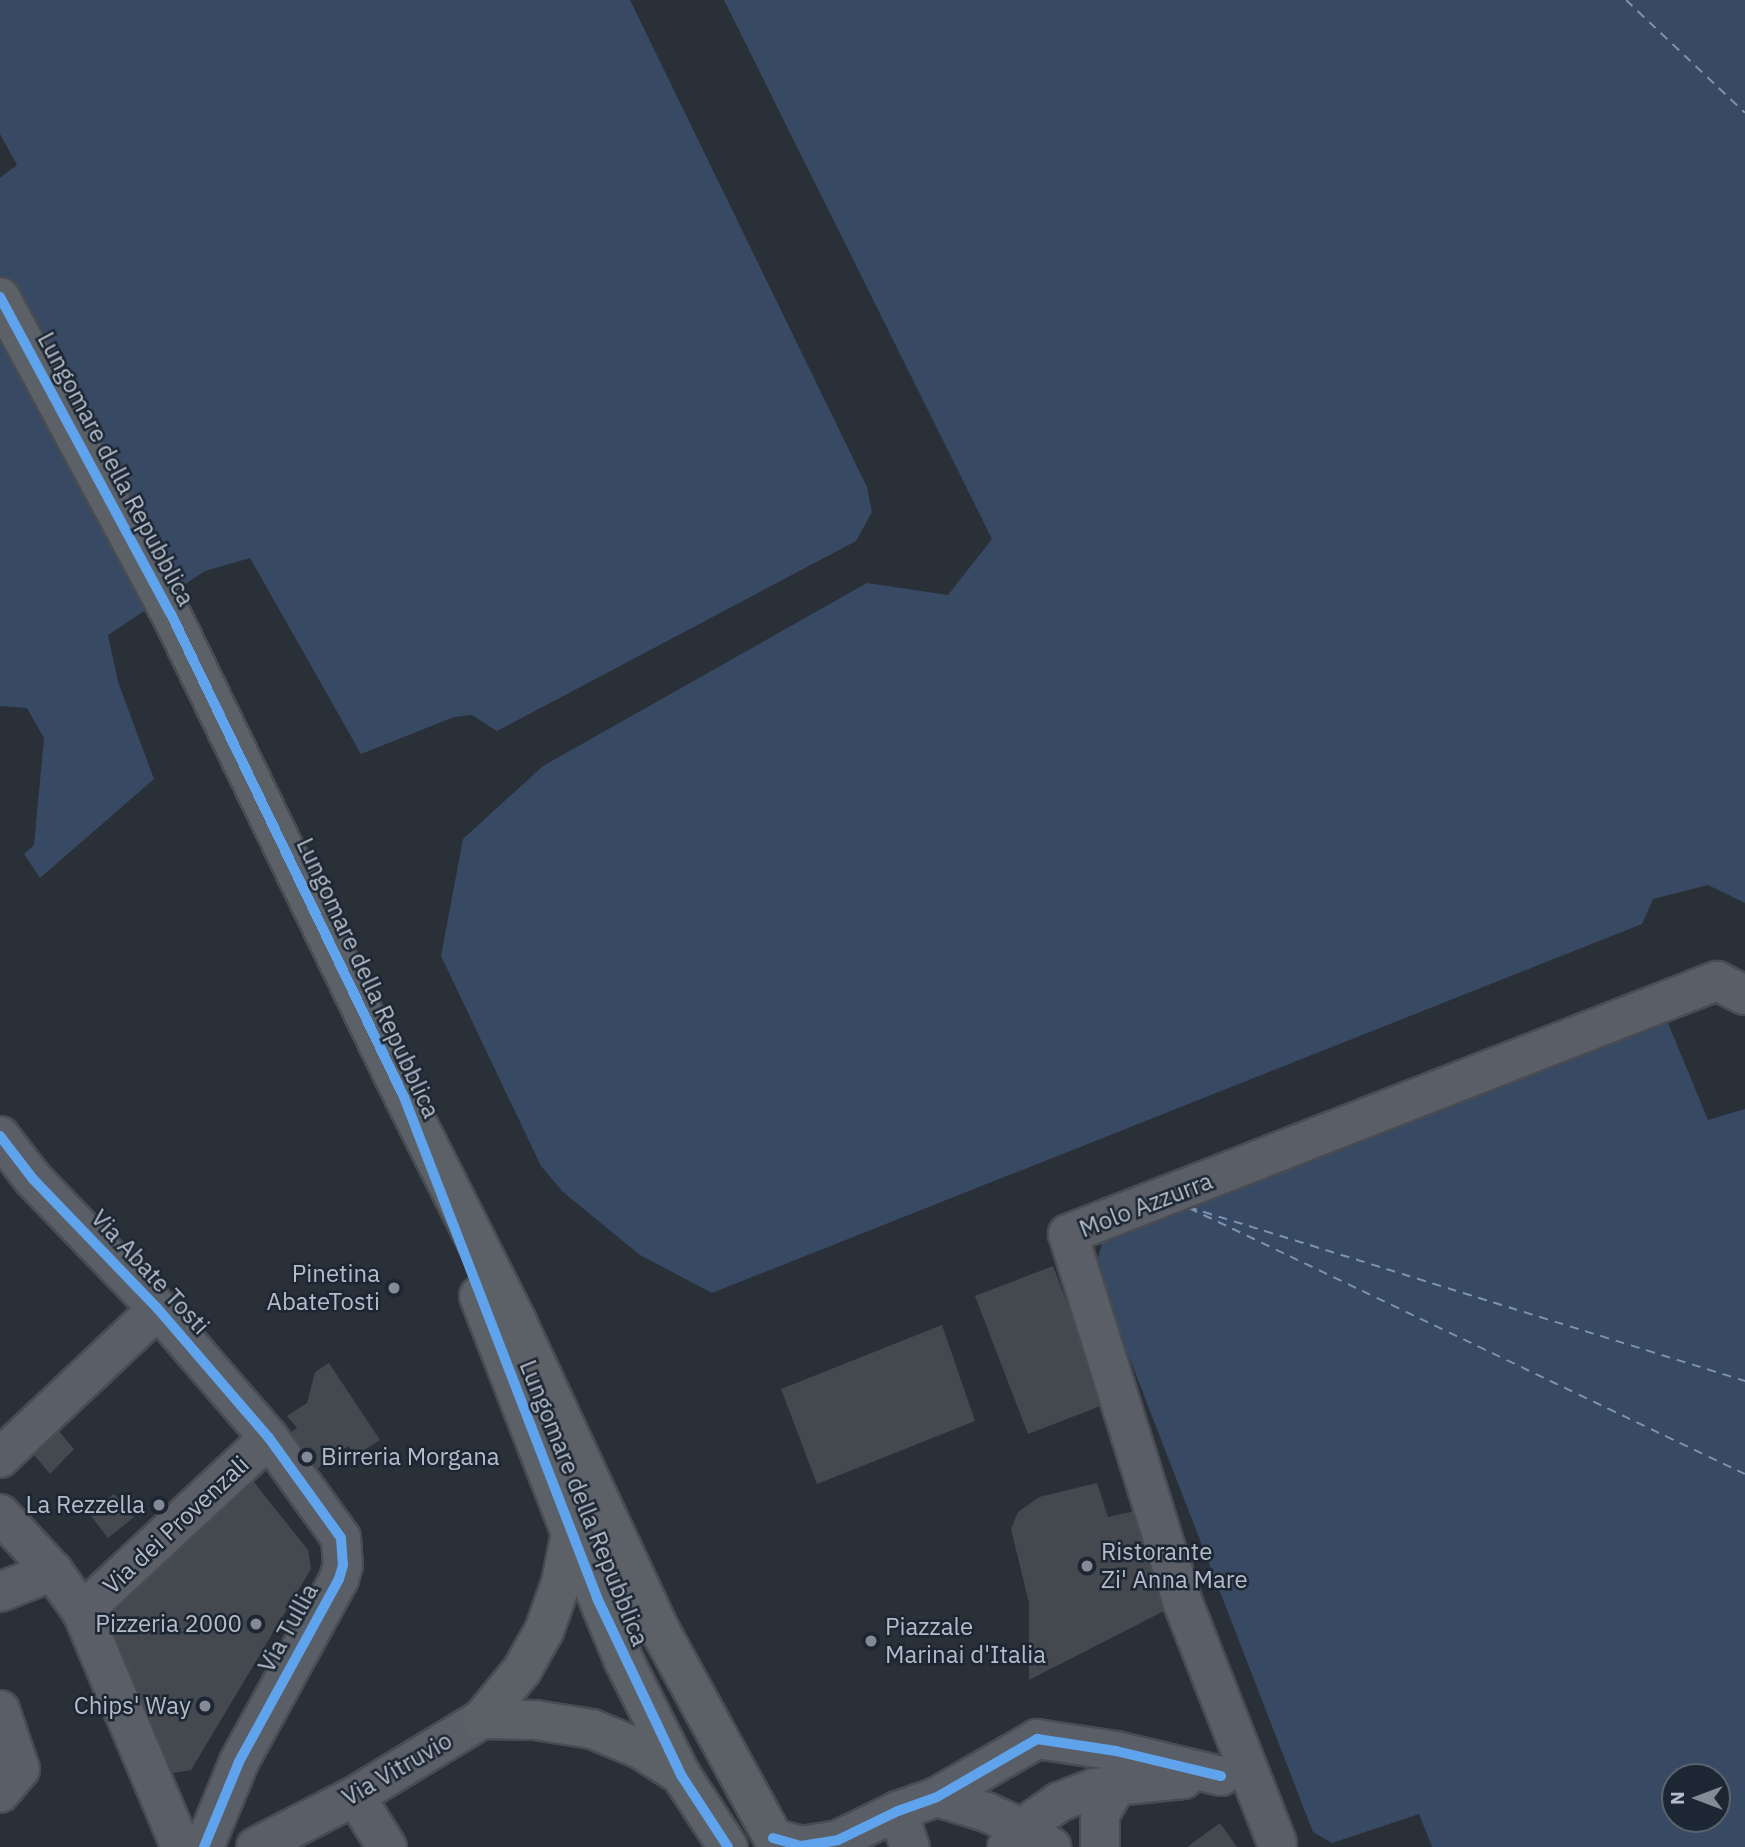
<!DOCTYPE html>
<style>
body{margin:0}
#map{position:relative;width:1745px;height:1847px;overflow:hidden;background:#2a3038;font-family:"IBM Plex Sans",sans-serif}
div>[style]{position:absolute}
.water>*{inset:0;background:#384963}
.ferry>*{height:2px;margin-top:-1px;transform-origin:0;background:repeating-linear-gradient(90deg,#7c92b1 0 9px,transparent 0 16px)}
.building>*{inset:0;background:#444950}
.roads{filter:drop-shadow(2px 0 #484c53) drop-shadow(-2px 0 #484c53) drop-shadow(0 2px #484c53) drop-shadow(0 -2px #484c53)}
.minor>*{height:38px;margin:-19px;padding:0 19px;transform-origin:19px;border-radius:19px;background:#5a5e66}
.major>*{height:38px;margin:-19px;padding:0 19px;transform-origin:19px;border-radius:19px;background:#5c6168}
.cycleway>*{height:10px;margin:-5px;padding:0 5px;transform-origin:5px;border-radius:5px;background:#60a3ed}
.dots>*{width:19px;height:19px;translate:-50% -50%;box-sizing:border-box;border:4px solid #1d2633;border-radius:50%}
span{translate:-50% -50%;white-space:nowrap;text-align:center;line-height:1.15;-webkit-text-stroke:5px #1d2633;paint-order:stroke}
.street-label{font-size:24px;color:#b4bcc9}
.poi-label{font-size:24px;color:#b4bcc9}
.right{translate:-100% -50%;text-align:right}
.left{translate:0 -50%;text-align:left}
.north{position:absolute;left:1661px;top:1763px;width:70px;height:70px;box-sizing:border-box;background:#1d2633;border:2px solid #59626f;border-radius:50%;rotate:270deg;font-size:19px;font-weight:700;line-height:28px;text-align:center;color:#b4bcc9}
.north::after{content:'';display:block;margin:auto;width:24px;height:32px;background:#848b96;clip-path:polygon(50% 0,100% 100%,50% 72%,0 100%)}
</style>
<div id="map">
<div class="water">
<i style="clip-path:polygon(0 0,630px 0,867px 487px,872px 512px,856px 541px,497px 731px,472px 715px,454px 717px,361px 754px,250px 558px,205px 571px,108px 635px,118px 682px,154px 779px,40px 878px,24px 854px,34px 845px,44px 738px,27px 708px,0 706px,0 178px,17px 165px,0 134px)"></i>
<i style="clip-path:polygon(724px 0,1745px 0,1745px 903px,1708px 885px,1653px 899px,1642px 924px,712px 1293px,640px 1255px,563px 1192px,541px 1166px,441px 956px,463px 839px,543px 766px,867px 583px,948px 595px,992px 539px)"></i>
<i style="clip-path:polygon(evenodd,1668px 1023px,1708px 1120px,1745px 1109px,1745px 1847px,1432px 1847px,1419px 1814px,1332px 1843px,1313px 1832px,1095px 1269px,1103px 1240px,1668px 1023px,1675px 1777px,1717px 1777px,1717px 1819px,1675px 1819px,1675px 1777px)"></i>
</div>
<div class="ferry">
<i style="left:1626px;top:0;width:164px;rotate:43.5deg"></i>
<i style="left:1188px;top:1207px;width:584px;rotate:17.35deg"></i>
<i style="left:1189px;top:1208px;width:616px;rotate:25.57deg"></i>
</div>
<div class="building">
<i style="clip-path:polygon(1053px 1266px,1106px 1404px,1028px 1434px,975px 1296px)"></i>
<i style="clip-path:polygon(942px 1325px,975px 1421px,817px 1484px,781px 1389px)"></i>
<i style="clip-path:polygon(329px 1363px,380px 1440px,355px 1456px,348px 1446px,317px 1469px,287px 1435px,297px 1428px,287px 1416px,307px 1403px,315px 1372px)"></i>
<i style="clip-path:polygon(57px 1429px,74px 1449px,50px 1474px,34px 1455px)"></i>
<i style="clip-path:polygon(245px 1471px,308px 1550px,311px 1569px,191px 1770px,173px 1773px,103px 1616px)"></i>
<i style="clip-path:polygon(1097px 1483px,1108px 1517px,1140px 1510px,1166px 1610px,1029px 1680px,1029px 1603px,1011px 1529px,1018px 1512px,1039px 1497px)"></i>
<i style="clip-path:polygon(114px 1494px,134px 1517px,108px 1538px,88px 1512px)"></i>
<i style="clip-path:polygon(1220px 1823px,1237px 1847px,1187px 1847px)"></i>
</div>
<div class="roads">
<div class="minor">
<i style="left:0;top:1136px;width:54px;rotate:52.5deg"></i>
<i style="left:33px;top:1179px;width:180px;rotate:46.1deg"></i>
<i style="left:158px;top:1309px;width:170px;rotate:49.3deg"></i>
<i style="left:269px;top:1438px;width:123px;rotate:54.2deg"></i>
<i style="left:341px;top:1538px;width:27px;rotate:86deg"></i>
<i style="left:343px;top:1565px;width:15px;rotate:106deg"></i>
<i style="left:339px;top:1579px;width:209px;rotate:118.7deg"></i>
<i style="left:239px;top:1762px;width:92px;rotate:112.4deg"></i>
<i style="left:0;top:1458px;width:217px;rotate:-43.3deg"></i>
<i style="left:0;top:1514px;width:78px;rotate:47.1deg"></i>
<i style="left:53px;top:1571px;width:50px;rotate:54.7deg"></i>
<i style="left:82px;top:1612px;width:255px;rotate:67.2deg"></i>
<i style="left:0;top:1592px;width:57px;rotate:-21.6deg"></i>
<i style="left:82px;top:1612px;width:255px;rotate:-42.9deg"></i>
<i style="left:0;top:1710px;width:62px;rotate:71.3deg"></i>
<i style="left:20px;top:1769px;width:31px;rotate:130deg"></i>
<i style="left:355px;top:1796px;width:60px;rotate:57.9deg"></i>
<i style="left:937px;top:1797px;width:51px;rotate:17deg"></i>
<i style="left:986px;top:1812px;width:39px;rotate:24deg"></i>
<i style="left:1022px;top:1828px;width:35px;rotate:33deg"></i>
<i style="left:898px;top:1811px;width:38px;rotate:72deg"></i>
<i style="left:773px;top:1838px;width:29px;rotate:16deg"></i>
<i style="left:801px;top:1846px;width:37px;rotate:-9deg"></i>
<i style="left:838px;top:1840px;width:67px;rotate:-25.8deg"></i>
<i style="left:898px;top:1811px;width:41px;rotate:-19.7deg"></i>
<i style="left:937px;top:1797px;width:116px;rotate:-30.1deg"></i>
<i style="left:1037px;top:1739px;width:80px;rotate:8.6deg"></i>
<i style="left:1116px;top:1751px;width:108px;rotate:13.4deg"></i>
<i style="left:1277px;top:1843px;width:261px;rotate:-111.4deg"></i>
<i style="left:1182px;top:1600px;width:383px;rotate:-107.3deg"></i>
<i style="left:1068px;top:1234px;width:697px;rotate:-21.3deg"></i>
<i style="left:1717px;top:981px;width:31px;rotate:27deg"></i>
<i style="left:256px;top:1847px;width:111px;rotate:-27.3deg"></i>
<i style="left:355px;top:1796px;width:149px;rotate:-31.2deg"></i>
<i style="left:1007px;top:1847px;width:24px;rotate:-52deg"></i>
<i style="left:1022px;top:1828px;width:45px;rotate:-35.1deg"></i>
<i style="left:1059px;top:1802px;width:39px;rotate:-21deg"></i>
<i style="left:1095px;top:1788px;width:89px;rotate:-5.8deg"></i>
<i style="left:1100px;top:1847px;width:33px;rotate:-90deg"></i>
<i style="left:1100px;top:1814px;width:34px;rotate:-60deg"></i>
</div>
<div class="major">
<i style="left:0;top:297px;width:360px;rotate:61.7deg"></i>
<i style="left:171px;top:614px;width:536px;rotate:64.25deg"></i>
<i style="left:404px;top:1097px;width:252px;rotate:63.3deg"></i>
<i style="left:517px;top:1322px;width:342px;rotate:65.1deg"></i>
<i style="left:661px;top:1632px;width:245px;rotate:61.4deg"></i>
<i style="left:479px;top:1296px;width:254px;rotate:68.8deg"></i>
<i style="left:571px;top:1533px;width:139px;rotate:67.5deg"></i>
<i style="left:624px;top:1661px;width:127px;rotate:63.4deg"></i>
<i style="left:681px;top:1775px;width:86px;rotate:56.9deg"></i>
<i style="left:482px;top:1719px;width:53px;rotate:1.1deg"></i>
<i style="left:535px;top:1720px;width:58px;rotate:9deg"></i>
<i style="left:592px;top:1729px;width:52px;rotate:22.6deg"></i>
<i style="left:640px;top:1749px;width:49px;rotate:32.4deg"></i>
<i style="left:482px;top:1719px;width:63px;rotate:-50.8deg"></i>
<i style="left:522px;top:1670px;width:45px;rotate:-60.6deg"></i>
<i style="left:544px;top:1631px;width:51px;rotate:-70.5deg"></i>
<i style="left:561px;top:1583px;width:51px;rotate:-78.7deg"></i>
</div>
</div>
<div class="cycleway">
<i style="left:0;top:297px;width:360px;rotate:61.7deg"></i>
<i style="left:171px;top:614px;width:536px;rotate:64.25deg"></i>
<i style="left:404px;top:1097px;width:539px;rotate:68.91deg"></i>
<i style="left:598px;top:1600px;width:194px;rotate:64.6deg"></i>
<i style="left:681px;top:1775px;width:86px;rotate:56.9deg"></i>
<i style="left:0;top:1136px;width:54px;rotate:52.5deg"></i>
<i style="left:33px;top:1179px;width:180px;rotate:46.1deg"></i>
<i style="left:158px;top:1309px;width:170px;rotate:49.3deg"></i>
<i style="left:269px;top:1438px;width:123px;rotate:54.2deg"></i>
<i style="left:341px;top:1538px;width:27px;rotate:86deg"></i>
<i style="left:343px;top:1565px;width:15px;rotate:106deg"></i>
<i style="left:339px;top:1579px;width:209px;rotate:118.7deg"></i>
<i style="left:239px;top:1762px;width:92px;rotate:112.4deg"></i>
<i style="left:773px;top:1838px;width:29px;rotate:16deg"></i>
<i style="left:801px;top:1846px;width:37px;rotate:-9deg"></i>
<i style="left:838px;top:1840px;width:67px;rotate:-25.8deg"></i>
<i style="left:898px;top:1811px;width:41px;rotate:-19.7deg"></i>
<i style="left:937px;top:1797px;width:116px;rotate:-30.1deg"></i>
<i style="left:1037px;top:1739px;width:80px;rotate:8.6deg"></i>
<i style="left:1116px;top:1751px;width:108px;rotate:13.4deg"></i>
</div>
<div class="dots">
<i style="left:394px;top:1288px;background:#848b96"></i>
<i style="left:307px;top:1457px;background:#848b96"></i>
<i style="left:159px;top:1505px;background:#848b96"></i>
<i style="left:1087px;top:1566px;background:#848b96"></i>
<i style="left:256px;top:1624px;background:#848b96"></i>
<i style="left:871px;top:1641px;background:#848b96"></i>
<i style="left:205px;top:1706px;background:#848b96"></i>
</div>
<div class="street-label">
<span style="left:116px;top:469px;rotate:62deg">Lungomare della Repubblica</span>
<span style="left:368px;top:978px;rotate:65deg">Lungomare della Repubblica</span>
<span style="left:1146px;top:1205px;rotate:-21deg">Molo Azzurra</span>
<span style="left:150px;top:1272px;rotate:47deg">Via Abate Tosti</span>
<span style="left:584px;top:1503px;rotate:68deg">Lungomare della Repubblica</span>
<span style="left:176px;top:1525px;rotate:-43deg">Via dei Provenzali</span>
<span style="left:288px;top:1628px;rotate:-61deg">Via Tullia</span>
<span style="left:397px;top:1769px;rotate:-30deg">Via Vitruvio</span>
</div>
<div class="poi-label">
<span class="right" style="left:380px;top:1288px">Pinetina<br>AbateTosti</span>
<span class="left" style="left:321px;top:1457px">Birreria Morgana</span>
<span class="right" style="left:145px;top:1505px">La Rezzella</span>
<span class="left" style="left:1101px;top:1566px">Ristorante<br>Zi' Anna Mare</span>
<span class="right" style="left:242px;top:1624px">Pizzeria 2000</span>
<span class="left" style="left:885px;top:1641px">Piazzale<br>Marinai d'Italia</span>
<span class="right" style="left:191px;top:1706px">Chips' Way</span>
</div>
<div class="north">N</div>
</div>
